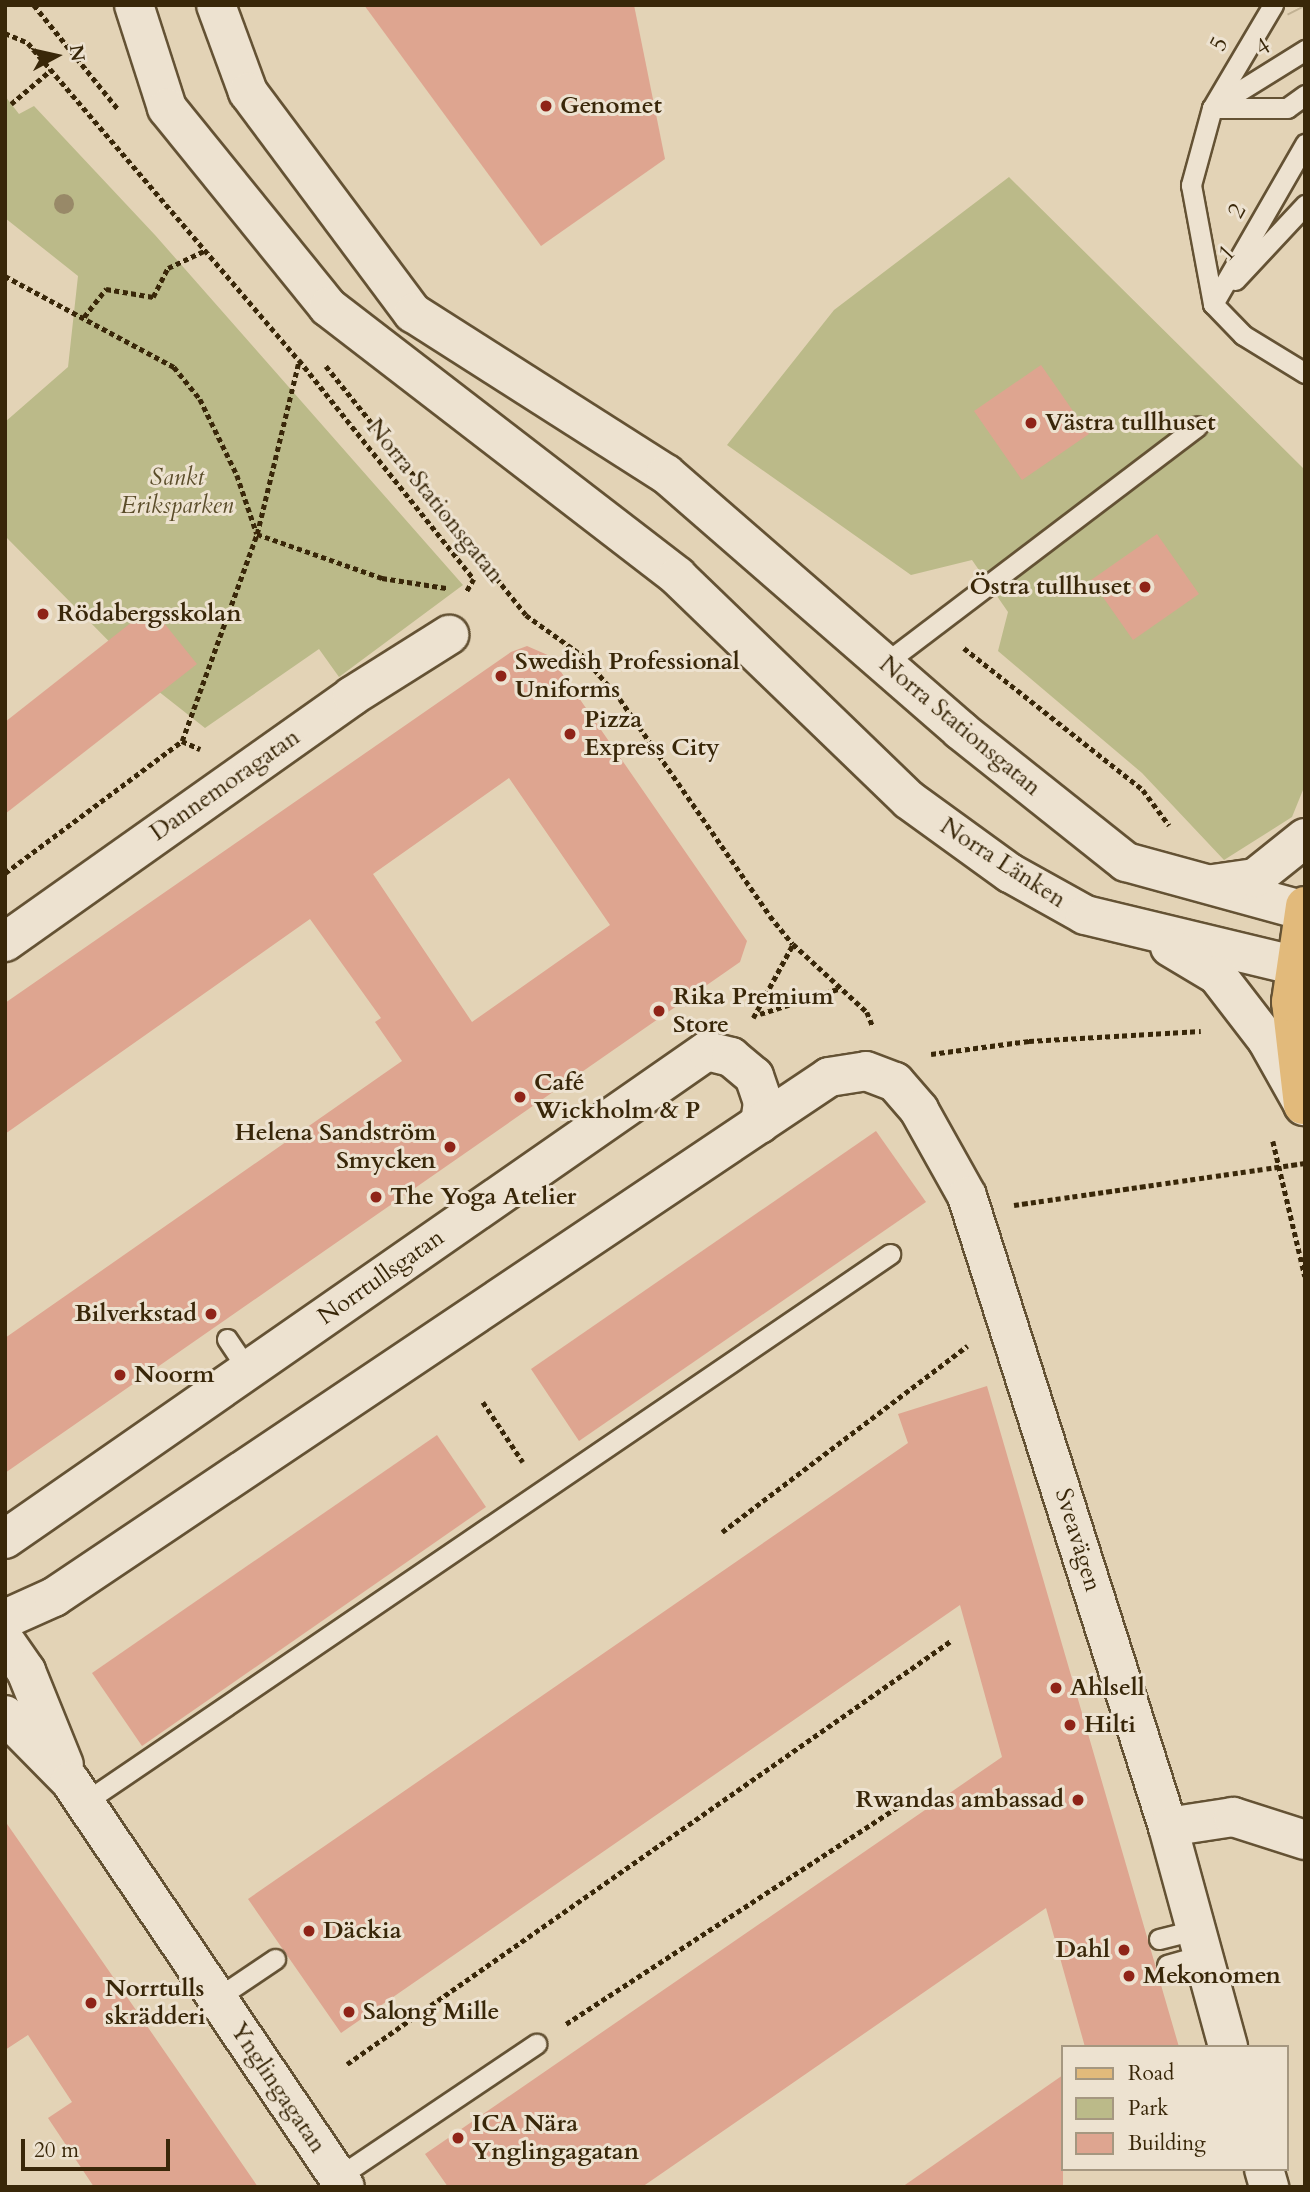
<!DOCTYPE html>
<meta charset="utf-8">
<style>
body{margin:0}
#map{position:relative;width:1310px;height:2192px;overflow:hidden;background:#e3d3b6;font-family:Cardo,serif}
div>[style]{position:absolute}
.green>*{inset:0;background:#bbba89}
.building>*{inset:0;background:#dea590}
.highway-tunnel>*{height:38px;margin-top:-19px;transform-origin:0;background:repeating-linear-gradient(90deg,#c1b193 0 38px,transparent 0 57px)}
.path>*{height:4.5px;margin-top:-2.25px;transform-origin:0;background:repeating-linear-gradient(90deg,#392709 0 5px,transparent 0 8.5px)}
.roads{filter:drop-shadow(2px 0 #645234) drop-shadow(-2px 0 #645234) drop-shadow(0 2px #645234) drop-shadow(0 -2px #645234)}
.lane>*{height:19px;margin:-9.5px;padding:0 9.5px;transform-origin:9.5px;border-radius:9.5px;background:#ede2d0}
.street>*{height:38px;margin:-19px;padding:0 19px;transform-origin:19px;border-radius:19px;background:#ede2d0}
.secondary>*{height:38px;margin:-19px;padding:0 19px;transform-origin:19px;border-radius:19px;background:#ede2d0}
.primary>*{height:38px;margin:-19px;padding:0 19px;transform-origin:19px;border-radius:19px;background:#e2ba7b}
.path-bridge>*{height:4.5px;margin-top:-2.25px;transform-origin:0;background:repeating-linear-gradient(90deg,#392709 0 5px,transparent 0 8.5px)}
.trees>*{width:20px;height:20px;margin:-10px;border-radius:50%;background:#988968}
.dots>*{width:19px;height:19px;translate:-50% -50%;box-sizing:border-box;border:4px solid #ede2d0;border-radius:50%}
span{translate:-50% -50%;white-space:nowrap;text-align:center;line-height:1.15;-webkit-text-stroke:6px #ede2d0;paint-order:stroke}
.street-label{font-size:24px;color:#392709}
.poi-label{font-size:24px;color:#392709;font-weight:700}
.left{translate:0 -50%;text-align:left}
.right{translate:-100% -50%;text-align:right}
.park-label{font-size:24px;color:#5a4c29;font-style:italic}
.frame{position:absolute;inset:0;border:7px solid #392709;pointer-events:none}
.legend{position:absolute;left:1061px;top:2045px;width:228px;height:126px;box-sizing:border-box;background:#ede2d0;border:2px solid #a59780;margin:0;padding:9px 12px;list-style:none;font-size:21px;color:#392709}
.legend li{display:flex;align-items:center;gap:14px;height:35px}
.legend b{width:35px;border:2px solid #a59780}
.north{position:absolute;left:21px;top:21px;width:70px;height:70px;-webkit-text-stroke:5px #ede2d0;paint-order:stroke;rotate:82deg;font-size:19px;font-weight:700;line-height:28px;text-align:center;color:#392709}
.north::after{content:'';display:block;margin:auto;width:24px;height:32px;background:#392709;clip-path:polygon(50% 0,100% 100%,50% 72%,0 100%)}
.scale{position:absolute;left:21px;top:2139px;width:149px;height:32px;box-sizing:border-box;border:4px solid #392709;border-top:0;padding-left:9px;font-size:21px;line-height:24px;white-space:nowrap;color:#392709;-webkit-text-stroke:5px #ede2d0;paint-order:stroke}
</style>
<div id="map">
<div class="green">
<i style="clip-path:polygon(5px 96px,19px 114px,34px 106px,155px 235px,463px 585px,339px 677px,319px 649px,205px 728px,158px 691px,5px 536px,5px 422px,68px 367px,78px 276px,5px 218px)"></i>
<i style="clip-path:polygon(1009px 177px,1305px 470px,1305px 785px,1292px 817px,1224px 860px,1142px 773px,998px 651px,1008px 612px,972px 560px,911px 575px,727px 445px,834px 310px)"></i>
</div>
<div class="building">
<i style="clip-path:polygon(364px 5px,634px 5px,665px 159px,541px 246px)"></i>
<i style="clip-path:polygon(1041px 365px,1089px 434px,1022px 480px,974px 411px)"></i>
<i style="clip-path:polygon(1157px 534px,1199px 594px,1133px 640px,1091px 580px)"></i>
<i style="clip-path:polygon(151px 607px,197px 664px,5px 814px,5px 722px)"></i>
<i style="clip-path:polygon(evenodd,527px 646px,550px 656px,747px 941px,740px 962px,5px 1473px,5px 1338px,402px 1061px,375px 1022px,381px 1018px,310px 919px,5px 1134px,5px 1003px,511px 652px,527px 646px,509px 778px,610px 925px,472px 1022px,373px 874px,509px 778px)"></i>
<i style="clip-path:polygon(876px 1131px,926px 1202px,579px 1441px,531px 1369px)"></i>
<i style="clip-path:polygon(987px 1386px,1179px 2047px,1085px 2047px,1046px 1908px,642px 2187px,448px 2187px,425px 2154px,1002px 1757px,960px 1605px,341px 2033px,248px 1899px,908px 1443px,898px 1414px)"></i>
<i style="clip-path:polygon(437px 1435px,486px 1507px,142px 1746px,92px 1673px)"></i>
<i style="clip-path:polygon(5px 1821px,136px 2010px,258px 2187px,94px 2187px,48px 2118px,72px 2102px,28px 2035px,5px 2050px)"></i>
<i style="clip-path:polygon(1063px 2075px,1063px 2187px,902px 2187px)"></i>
</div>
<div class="highway-tunnel">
<i style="left:1304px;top:5px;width:2px;rotate:63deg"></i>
</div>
<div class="path">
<i style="left:34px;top:5px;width:134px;rotate:51.1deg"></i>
<i style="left:5px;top:33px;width:25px;rotate:23deg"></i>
<i style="left:28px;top:43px;width:417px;rotate:49.5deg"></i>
<i style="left:299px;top:360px;width:280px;rotate:51.4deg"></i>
<i style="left:474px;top:579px;width:16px;rotate:120deg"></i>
<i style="left:11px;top:104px;width:52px;rotate:-40.4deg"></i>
<i style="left:5px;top:276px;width:192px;rotate:28.3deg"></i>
<i style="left:174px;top:367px;width:41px;rotate:50.9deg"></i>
<i style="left:200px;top:399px;width:85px;rotate:64deg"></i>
<i style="left:237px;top:475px;width:62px;rotate:71.3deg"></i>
<i style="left:257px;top:534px;width:133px;rotate:19.4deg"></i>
<i style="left:382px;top:578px;width:65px;rotate:8.9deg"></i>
<i style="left:84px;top:317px;width:36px;rotate:-52deg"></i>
<i style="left:106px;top:289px;width:48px;rotate:9.7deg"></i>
<i style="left:153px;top:297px;width:33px;rotate:-63deg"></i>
<i style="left:168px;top:268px;width:42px;rotate:-25.3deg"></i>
<i style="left:326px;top:366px;width:319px;rotate:51.2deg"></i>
<i style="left:526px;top:615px;width:70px;rotate:35.7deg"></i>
<i style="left:583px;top:656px;width:57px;rotate:49.3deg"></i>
<i style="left:620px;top:699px;width:264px;rotate:55.3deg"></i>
<i style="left:770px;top:916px;width:36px;rotate:51deg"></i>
<i style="left:793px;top:944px;width:100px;rotate:42.6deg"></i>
<i style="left:867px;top:1012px;width:16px;rotate:68deg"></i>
<i style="left:964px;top:648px;width:228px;rotate:38.4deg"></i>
<i style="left:1143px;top:790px;width:44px;rotate:53.4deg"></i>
<i style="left:182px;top:741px;width:20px;rotate:24deg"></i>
<i style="left:5px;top:873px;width:221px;rotate:-36.7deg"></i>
<i style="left:182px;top:741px;width:220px;rotate:-70.1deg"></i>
<i style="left:257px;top:534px;width:178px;rotate:-76.4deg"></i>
<i style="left:760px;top:1014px;width:85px;rotate:-17.8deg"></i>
<i style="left:753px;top:1018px;width:84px;rotate:-61.6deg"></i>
<i style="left:931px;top:1054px;width:99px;rotate:-7.6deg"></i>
<i style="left:1029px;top:1041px;width:172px;rotate:-3.3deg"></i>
<i style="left:1273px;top:1141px;width:139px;rotate:76.7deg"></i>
<i style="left:483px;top:1402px;width:72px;rotate:56.3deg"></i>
<i style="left:722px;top:1532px;width:308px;rotate:-37.2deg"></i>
<i style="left:566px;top:2024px;width:402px;rotate:-33.2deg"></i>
<i style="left:347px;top:2064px;width:739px;rotate:-35.02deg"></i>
</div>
<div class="roads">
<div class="lane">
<i style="left:1273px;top:5px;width:120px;rotate:120.6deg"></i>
<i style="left:1212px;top:108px;width:80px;rotate:105.3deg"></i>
<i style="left:1191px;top:185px;width:121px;rotate:79.5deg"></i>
<i style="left:1213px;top:304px;width:43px;rotate:45.9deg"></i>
<i style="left:1243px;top:335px;width:73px;rotate:31.5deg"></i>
<i style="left:1212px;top:108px;width:110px;rotate:-31.9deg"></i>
<i style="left:1213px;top:108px;width:74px"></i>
<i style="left:1287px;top:108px;width:22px;rotate:-36deg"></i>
<i style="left:1235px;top:280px;width:103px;rotate:-47deg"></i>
<i style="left:1213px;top:304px;width:185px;rotate:-60.1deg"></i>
<i style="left:884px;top:664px;width:393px;rotate:-37.2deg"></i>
<i style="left:227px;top:1339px;width:37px;rotate:56deg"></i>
<i style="left:85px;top:1802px;width:974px;rotate:-34.24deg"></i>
<i style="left:1159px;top:1939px;width:37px;rotate:-14deg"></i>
<i style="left:1167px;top:1965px;width:36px;rotate:-16deg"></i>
<i style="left:217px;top:1998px;width:70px;rotate:-33.9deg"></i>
<i style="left:338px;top:2177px;width:239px;rotate:-33.9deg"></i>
</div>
<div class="street">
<i style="left:5px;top:942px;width:425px;rotate:-35.3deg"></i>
<i style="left:352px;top:696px;width:115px;rotate:-32.2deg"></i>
<i style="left:5px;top:1539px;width:855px;rotate:-34.81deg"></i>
<i style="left:707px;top:1051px;width:25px;rotate:14deg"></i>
<i style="left:731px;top:1057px;width:30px;rotate:40deg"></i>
<i style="left:754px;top:1076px;width:28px;rotate:71deg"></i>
<i style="left:763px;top:1102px;width:22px;rotate:98deg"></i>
<i style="left:5px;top:1619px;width:54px;rotate:-24.2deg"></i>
<i style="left:54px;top:1597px;width:933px;rotate:-33.86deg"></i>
<i style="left:829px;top:1077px;width:37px;rotate:-9deg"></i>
<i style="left:866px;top:1071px;width:31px;rotate:21deg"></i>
<i style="left:895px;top:1082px;width:37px;rotate:49deg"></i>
<i style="left:919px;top:1110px;width:98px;rotate:60.8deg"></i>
<i style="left:967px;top:1196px;width:662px;rotate:72.33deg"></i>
<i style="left:1168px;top:1827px;width:228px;rotate:74.7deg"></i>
<i style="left:5px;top:1641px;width:37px;rotate:55deg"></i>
<i style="left:26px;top:1671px;width:101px;rotate:68deg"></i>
<i style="left:5px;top:1715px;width:93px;rotate:45.4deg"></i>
<i style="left:70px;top:1781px;width:490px;rotate:55.9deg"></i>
<i style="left:1168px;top:1827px;width:66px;rotate:-8.7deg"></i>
<i style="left:1233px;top:1817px;width:76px;rotate:17.7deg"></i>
<i style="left:1264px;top:2169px;width:19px;rotate:74deg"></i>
</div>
<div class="secondary">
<i style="left:134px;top:5px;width:108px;rotate:72.2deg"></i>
<i style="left:167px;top:108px;width:256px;rotate:51deg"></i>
<i style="left:328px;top:307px;width:441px;rotate:37.6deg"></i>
<i style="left:677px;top:576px;width:322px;rotate:44deg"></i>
<i style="left:909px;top:800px;width:125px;rotate:35.9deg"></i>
<i style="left:1010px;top:873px;width:86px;rotate:29.2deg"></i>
<i style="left:1085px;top:915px;width:226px;rotate:13.5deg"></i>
<i style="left:216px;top:5px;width:93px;rotate:69.8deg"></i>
<i style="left:248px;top:92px;width:276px;rotate:53.3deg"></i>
<i style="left:413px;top:313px;width:300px;rotate:32.5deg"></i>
<i style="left:666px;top:474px;width:390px;rotate:41deg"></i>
<i style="left:960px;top:730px;width:212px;rotate:38.5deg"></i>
<i style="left:1126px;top:862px;width:186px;rotate:15.3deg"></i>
<i style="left:1213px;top:884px;width:42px;rotate:-8.1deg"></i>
<i style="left:1255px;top:878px;width:64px;rotate:-38.7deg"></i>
<i style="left:1170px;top:947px;width:55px;rotate:30.8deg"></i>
<i style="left:1217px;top:975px;width:82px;rotate:52.4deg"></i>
<i style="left:1267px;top:1040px;width:76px;rotate:60.7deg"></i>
</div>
<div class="primary">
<i style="left:1303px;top:1105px;width:104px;rotate:-96.6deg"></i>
<i style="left:1291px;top:1002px;width:97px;rotate:-81.7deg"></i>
</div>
</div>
<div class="path-bridge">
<i style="left:1014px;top:1205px;width:294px;rotate:-8.2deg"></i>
</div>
<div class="trees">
<i style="left:64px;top:204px"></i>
</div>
<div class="dots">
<i style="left:546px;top:106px;background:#8f2418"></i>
<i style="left:1031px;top:423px;background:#8f2418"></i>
<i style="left:1145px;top:587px;background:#8f2418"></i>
<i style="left:43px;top:614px;background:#8f2418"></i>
<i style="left:501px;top:676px;background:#8f2418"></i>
<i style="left:570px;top:734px;background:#8f2418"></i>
<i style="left:659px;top:1011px;background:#8f2418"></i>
<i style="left:520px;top:1097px;background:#8f2418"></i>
<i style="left:450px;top:1147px;background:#8f2418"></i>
<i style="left:376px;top:1197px;background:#8f2418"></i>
<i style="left:211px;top:1314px;background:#8f2418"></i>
<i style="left:120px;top:1375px;background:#8f2418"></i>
<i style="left:1056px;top:1688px;background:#8f2418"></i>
<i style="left:1070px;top:1725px;background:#8f2418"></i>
<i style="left:1078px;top:1800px;background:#8f2418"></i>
<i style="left:309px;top:1931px;background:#8f2418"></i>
<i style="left:1124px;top:1950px;background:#8f2418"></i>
<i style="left:1129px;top:1976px;background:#8f2418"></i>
<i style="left:91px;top:2003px;background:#8f2418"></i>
<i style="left:349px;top:2012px;background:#8f2418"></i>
<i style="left:458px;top:2138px;background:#8f2418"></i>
</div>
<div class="street-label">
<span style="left:1219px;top:44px;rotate:-62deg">5</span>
<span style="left:1263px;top:47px;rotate:-32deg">4</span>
<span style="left:1237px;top:211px;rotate:-61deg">2</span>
<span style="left:1227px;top:253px;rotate:-47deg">1</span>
<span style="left:435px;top:501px;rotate:51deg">Norra Stationsgatan</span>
<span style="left:960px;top:726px;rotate:40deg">Norra Stationsgatan</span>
<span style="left:225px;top:785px;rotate:-35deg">Dannemoragatan</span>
<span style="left:1003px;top:863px;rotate:33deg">Norra Länken</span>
<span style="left:381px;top:1277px;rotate:-35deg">Norrtullsgatan</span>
<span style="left:1078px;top:1540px;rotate:73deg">Sveavägen</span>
<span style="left:278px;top:2088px;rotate:56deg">Ynglingagatan</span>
</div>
<div class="poi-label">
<span class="left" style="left:560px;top:106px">Genomet</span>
<span class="left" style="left:1045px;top:423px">Västra tullhuset</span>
<span class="right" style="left:1131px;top:587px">Östra tullhuset</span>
<span class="left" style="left:57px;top:614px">Rödabergsskolan</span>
<span class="left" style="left:515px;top:676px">Swedish Professional<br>Uniforms</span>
<span class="left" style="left:584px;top:734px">Pizza<br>Express City</span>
<span class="left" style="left:673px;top:1011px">Rika Premium<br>Store</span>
<span class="left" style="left:534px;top:1097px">Café<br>Wickholm &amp; P</span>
<span class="right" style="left:436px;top:1147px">Helena Sandström<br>Smycken</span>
<span class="left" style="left:390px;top:1197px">The Yoga Atelier</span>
<span class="right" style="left:197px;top:1314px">Bilverkstad</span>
<span class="left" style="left:134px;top:1375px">Noorm</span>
<span class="left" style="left:1070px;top:1688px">Ahlsell</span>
<span class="left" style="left:1084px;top:1725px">Hilti</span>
<span class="right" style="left:1064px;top:1800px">Rwandas ambassad</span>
<span class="left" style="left:323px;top:1931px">Däckia</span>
<span class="right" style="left:1110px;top:1950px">Dahl</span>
<span class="left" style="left:1143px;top:1976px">Mekonomen</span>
<span class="left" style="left:105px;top:2003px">Norrtulls<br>skrädderi</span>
<span class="left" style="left:363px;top:2012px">Salong Mille</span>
<span class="left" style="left:472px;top:2138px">ICA Nära<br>Ynglingagatan</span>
</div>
<div class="park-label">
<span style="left:177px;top:492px">Sankt<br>Eriksparken</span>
</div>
<div class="frame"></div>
<ul class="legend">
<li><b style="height:9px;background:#e2ba7b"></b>Road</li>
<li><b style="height:19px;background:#bbba89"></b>Park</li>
<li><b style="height:19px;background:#dea590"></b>Building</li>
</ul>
<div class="north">N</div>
<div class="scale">20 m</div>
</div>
